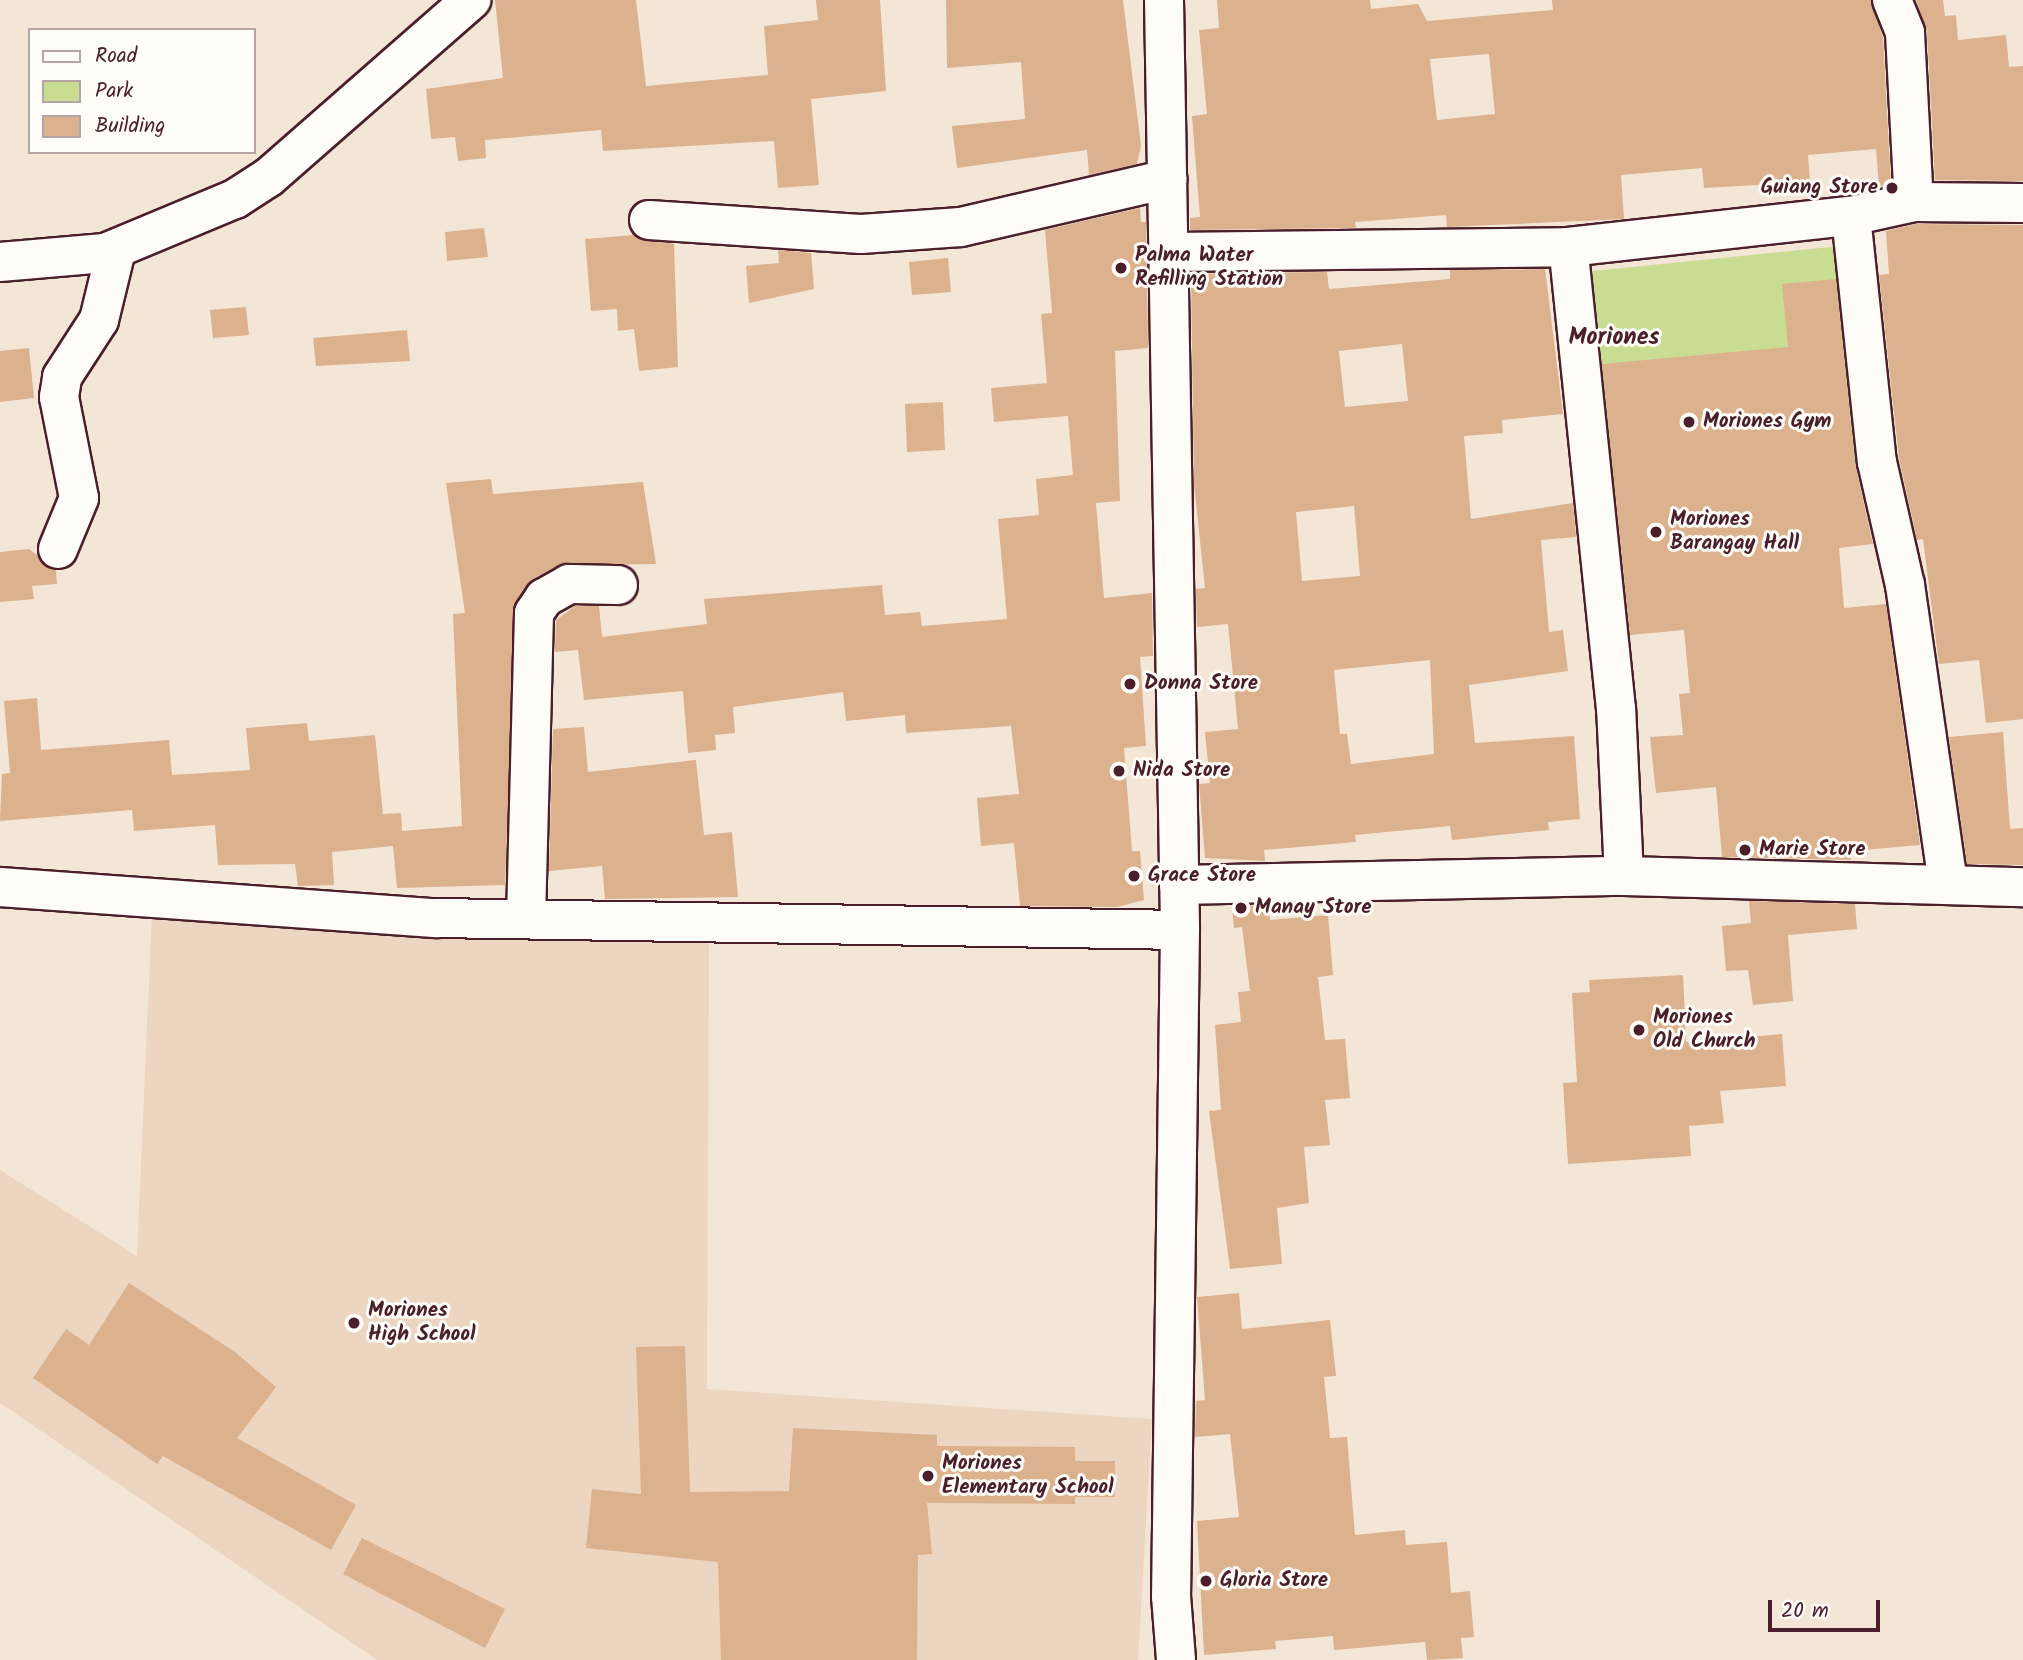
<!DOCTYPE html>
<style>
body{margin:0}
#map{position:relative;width:2023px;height:1660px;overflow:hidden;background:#f3e6d7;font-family:Kalam,sans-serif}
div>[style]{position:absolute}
.built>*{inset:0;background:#ecd6c1}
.green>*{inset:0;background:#c9dd92}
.building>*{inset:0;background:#dcb18d}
.roads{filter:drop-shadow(2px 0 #4a1f2b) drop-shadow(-2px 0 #4a1f2b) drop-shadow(0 2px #4a1f2b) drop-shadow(0 -2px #4a1f2b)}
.minor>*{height:38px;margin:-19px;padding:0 19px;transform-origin:19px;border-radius:19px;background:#fdfcf7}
.dots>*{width:19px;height:19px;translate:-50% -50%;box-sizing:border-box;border:4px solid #fdfcf7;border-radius:50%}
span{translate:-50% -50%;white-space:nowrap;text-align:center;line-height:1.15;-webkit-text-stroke:6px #fdfcf7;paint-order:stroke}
.poi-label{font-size:21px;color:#4a1f2b;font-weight:700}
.right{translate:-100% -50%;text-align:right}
.left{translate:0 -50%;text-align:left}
.quarter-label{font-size:24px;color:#4a1f2b;font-weight:700}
.legend{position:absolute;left:28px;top:28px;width:228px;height:126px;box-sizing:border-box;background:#fdfcf7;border:2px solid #b5a4a5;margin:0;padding:9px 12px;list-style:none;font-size:21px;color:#4a1f2b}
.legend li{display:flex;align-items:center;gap:14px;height:35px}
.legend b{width:35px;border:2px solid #b5a4a5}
.scale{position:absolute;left:1768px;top:1600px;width:112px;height:32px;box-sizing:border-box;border:4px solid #4a1f2b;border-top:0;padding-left:9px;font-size:21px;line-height:24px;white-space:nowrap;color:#4a1f2b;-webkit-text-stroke:5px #fdfcf7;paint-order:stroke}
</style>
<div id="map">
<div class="built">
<i style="clip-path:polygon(152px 912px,709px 942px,707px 1389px,1152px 1419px,1138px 1660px,377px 1660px,0 1403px,0 1170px,137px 1256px)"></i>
</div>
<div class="green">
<i style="clip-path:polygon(1840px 246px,1863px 473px,1604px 501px,1583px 272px)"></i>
</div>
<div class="building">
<i style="clip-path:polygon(495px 0,636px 0,646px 86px,768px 75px,764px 26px,818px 20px,816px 0,880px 0,886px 91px,811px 99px,819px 185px,778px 188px,774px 141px,603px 151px,601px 130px,485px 140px,486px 158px,458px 161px,455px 137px,431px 139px,426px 89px,503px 78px)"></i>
<i style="clip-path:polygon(946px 0,1123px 0,1141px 146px,1137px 164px,1089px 175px,1087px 150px,957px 168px,952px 126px,1025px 119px,1021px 62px,947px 68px)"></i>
<i style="clip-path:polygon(evenodd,1217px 0,1370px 0,1371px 9px,1418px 4px,1427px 21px,1553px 10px,1552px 0,1871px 0,1883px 38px,1891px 185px,1879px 187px,1876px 149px,1808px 155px,1810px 182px,1704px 188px,1702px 168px,1621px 175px,1624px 219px,1447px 227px,1446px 215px,1355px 222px,1356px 228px,1190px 230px,1190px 218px,1200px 217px,1192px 116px,1207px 114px,1199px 30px,1219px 28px,1217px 0,1489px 54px,1495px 114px,1437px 120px,1430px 59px,1489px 54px)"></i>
<i style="clip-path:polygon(1916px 0,1943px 0,1945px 16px,1956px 15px,1958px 40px,2006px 35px,2009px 67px,2023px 66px,2023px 181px,1935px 180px,1927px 32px)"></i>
<i style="clip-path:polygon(1140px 208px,1141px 222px,1146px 222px,1148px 348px,1115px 351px,1120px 501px,1096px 503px,1104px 598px,1152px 593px,1153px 656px,1140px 657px,1146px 746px,1124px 748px,1132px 851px,1140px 851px,1144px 900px,1117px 907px,1020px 906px,1014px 843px,981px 846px,977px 798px,1019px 794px,1011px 726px,906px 733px,905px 715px,846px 721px,843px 692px,733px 707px,735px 733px,715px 735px,716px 750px,688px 753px,683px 691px,584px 700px,578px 650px,555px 652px,556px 620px,575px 606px,599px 606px,602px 637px,707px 624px,704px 599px,882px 585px,885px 615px,920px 612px,922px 626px,1007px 619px,998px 519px,1039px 515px,1036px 479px,1073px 475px,1068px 416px,994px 422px,991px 388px,1047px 383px,1041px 314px,1052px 313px,1045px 230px)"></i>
<i style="clip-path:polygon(1916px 224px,2023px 225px,2023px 719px,1986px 723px,1979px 660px,1939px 664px,1923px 539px,1917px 540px,1899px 458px,1879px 275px,1889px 274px,1886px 231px)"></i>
<i style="clip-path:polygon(484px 228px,488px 257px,447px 261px,445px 232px)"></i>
<i style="clip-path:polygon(634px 235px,674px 244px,678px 367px,639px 371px,634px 329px,618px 331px,617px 309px,591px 311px,585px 239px)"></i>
<i style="clip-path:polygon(778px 250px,811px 253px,814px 289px,749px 303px,746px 266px,779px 263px)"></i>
<i style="clip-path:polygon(948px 258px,951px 292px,912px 295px,909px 262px)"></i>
<i style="clip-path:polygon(evenodd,1545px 269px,1563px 414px,1502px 420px,1503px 433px,1464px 436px,1471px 519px,1573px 503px,1576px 537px,1541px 540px,1549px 632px,1563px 630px,1568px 671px,1469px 685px,1475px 743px,1574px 736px,1580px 819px,1548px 822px,1549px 830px,1452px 840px,1450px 826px,1355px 835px,1356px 842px,1264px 850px,1265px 861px,1205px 858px,1199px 784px,1210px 783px,1205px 732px,1238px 729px,1228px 624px,1197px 627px,1196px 589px,1205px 588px,1194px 484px,1191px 274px,1327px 272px,1329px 289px,1450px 279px,1450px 270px,1545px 269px,1402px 344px,1408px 401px,1345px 407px,1339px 351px,1402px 344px,1545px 269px,1354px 506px,1360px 576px,1302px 581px,1296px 512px,1354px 506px,1545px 269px,1430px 660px,1434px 754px,1351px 764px,1347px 734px,1340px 734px,1334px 670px,1430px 660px)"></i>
<i style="clip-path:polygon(1836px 279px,1855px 464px,1873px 544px,1839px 548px,1844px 608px,1886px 604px,1920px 845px,1851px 851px,1851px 860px,1722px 857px,1716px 787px,1656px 793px,1650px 737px,1683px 735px,1679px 694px,1690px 693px,1684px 630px,1630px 635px,1602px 364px,1788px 347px,1782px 284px)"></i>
<i style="clip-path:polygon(246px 307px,249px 335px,213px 338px,210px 310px)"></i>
<i style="clip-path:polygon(407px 330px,410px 361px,316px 366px,313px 338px)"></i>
<i style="clip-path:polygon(29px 348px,34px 398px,0 402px,0 351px)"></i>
<i style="clip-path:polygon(943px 402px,945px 450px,907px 452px,905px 404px)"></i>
<i style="clip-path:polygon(491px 479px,493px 494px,643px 482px,656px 564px,559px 565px,533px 579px,515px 602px,505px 885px,397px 888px,393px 846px,332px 852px,334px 885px,298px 886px,295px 864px,218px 865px,215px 825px,134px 831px,132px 810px,0 821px,2px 774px,10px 773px,4px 701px,37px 698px,41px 750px,169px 740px,172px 775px,250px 770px,246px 728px,307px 723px,309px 741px,375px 735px,383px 814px,401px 813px,402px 831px,462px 826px,453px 614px,465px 613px,446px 483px)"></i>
<i style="clip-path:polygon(29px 549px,56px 570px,57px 584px,32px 586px,34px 599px,0 602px,0 552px)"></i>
<i style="clip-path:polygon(584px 727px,588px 772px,696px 760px,704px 835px,732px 832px,738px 897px,605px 899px,602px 866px,549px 871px,553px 729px)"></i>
<i style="clip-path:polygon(2003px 732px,2010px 829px,2023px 828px,2023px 865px,1967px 864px,1949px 737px)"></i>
<i style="clip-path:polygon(1749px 901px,1855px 904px,1857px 929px,1788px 935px,1793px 1001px,1753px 1005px,1748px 970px,1726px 971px,1722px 926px,1751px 923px)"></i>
<i style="clip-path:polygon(1269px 905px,1270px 920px,1328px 915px,1333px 975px,1318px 977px,1325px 1040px,1345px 1039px,1350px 1098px,1325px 1100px,1330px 1145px,1304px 1147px,1309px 1203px,1277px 1208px,1282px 1264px,1230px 1269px,1209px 1111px,1221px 1110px,1215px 1025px,1241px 1022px,1238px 992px,1250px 991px,1242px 927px,1234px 928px,1232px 906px)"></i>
<i style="clip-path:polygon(1683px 975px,1686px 1042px,1782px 1034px,1786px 1086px,1720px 1091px,1724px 1123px,1689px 1126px,1691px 1156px,1568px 1164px,1563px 1083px,1577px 1082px,1572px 993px,1590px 992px,1589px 980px)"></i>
<i style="clip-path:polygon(129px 1283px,235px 1352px,276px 1387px,237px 1438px,356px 1505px,331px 1550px,163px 1456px,157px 1464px,33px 1378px,66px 1329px,89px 1345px)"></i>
<i style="clip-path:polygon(1239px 1293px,1242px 1329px,1330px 1320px,1336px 1376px,1324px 1377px,1330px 1438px,1347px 1437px,1355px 1535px,1405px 1530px,1406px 1545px,1447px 1542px,1451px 1593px,1470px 1591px,1474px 1637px,1461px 1638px,1463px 1658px,1427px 1660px,1425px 1642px,1334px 1650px,1333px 1636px,1275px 1641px,1276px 1649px,1204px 1655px,1197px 1521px,1239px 1517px,1230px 1434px,1195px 1437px,1196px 1401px,1205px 1400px,1197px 1297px)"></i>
<i style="clip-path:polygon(685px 1346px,690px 1492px,789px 1491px,793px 1428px,937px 1435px,937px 1446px,1075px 1447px,1075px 1461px,1115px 1461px,1115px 1497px,1075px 1497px,1075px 1504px,927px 1503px,932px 1554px,918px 1555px,917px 1660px,721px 1660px,718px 1562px,586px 1548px,592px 1489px,641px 1494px,636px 1347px)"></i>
<i style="clip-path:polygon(362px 1538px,505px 1609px,485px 1648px,343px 1574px)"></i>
</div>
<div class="roads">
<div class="minor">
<i style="left:1164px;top:0;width:930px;rotate:89.01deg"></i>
<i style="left:1180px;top:930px;width:666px;rotate:90.77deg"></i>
<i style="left:1171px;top:1596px;width:64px;rotate:85.5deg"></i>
<i style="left:1892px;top:0;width:35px;rotate:68deg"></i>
<i style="left:1905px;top:33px;width:169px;rotate:87deg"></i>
<i style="left:1851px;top:216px;width:247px;rotate:84deg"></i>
<i style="left:1877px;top:462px;width:126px;rotate:77.2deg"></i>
<i style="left:1905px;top:585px;width:302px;rotate:81.8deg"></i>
<i style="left:649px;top:220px;width:212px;rotate:3.8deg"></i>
<i style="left:861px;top:234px;width:100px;rotate:-4deg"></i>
<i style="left:961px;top:227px;width:212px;rotate:-13.1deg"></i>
<i style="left:1170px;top:252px;width:398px;rotate:-0.7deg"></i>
<i style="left:0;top:262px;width:105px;rotate:-4.9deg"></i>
<i style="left:105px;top:253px;width:141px;rotate:-22.6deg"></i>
<i style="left:235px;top:199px;width:40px;rotate:-32.9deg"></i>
<i style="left:269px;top:177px;width:269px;rotate:-41.2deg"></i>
<i style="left:58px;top:549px;width:55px;rotate:-67.6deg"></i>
<i style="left:79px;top:498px;width:103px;rotate:-101.2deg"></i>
<i style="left:59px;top:397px;width:20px;rotate:-81deg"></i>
<i style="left:62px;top:377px;width:68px;rotate:-57deg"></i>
<i style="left:99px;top:320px;width:72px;rotate:-76.3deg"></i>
<i style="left:1624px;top:876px;width:167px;rotate:-92.7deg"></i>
<i style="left:1616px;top:709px;width:464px;rotate:-95.9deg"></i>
<i style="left:1568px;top:247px;width:285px;rotate:-6.3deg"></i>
<i style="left:1851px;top:216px;width:65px;rotate:-12.5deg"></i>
<i style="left:1914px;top:202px;width:109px;rotate:0.5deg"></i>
<i style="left:1179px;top:885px;width:445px;rotate:-1.2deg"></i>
<i style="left:1624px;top:876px;width:399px;rotate:1.6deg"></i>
<i style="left:0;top:887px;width:437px;rotate:4.1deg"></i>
<i style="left:436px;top:918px;width:744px;rotate:0.92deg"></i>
<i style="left:526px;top:919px;width:306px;rotate:-88.5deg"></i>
<i style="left:534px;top:613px;width:18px;rotate:-56deg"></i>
<i style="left:544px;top:598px;width:29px;rotate:-29deg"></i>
<i style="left:569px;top:584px;width:49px;rotate:1.2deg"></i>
</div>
</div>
<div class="dots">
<i style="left:1892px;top:188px;background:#4a1f2b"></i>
<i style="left:1121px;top:268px;background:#4a1f2b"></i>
<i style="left:1689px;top:422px;background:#4a1f2b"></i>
<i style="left:1656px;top:532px;background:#4a1f2b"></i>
<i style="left:1130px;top:684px;background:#4a1f2b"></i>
<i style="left:1119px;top:771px;background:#4a1f2b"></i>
<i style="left:1745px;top:850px;background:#4a1f2b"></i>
<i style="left:1134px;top:876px;background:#4a1f2b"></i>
<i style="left:1241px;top:908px;background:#4a1f2b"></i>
<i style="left:1639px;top:1030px;background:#4a1f2b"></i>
<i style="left:354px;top:1323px;background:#4a1f2b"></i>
<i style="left:928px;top:1476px;background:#4a1f2b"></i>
<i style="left:1206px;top:1581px;background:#4a1f2b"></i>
</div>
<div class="poi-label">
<span class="right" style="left:1878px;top:188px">Guiang Store</span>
<span class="left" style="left:1135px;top:268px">Palma Water<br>Refilling Station</span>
<span class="left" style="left:1703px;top:422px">Moriones Gym</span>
<span class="left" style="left:1670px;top:532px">Moriones<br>Barangay Hall</span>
<span class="left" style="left:1144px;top:684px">Donna Store</span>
<span class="left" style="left:1133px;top:771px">Nida Store</span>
<span class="left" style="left:1759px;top:850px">Marie Store</span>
<span class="left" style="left:1148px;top:876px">Grace Store</span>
<span class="left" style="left:1255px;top:908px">Manay Store</span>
<span class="left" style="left:1653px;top:1030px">Moriones<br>Old Church</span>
<span class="left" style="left:368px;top:1323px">Moriones<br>High School</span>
<span class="left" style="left:942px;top:1476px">Moriones<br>Elementary School</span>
<span class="left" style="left:1220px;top:1581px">Gloria Store</span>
</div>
<div class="quarter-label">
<span style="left:1614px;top:338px">Moriones</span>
</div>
<ul class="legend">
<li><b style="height:9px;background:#fdfcf7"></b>Road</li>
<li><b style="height:19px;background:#c9dd92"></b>Park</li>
<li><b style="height:19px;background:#dcb18d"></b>Building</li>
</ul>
<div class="scale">20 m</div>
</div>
